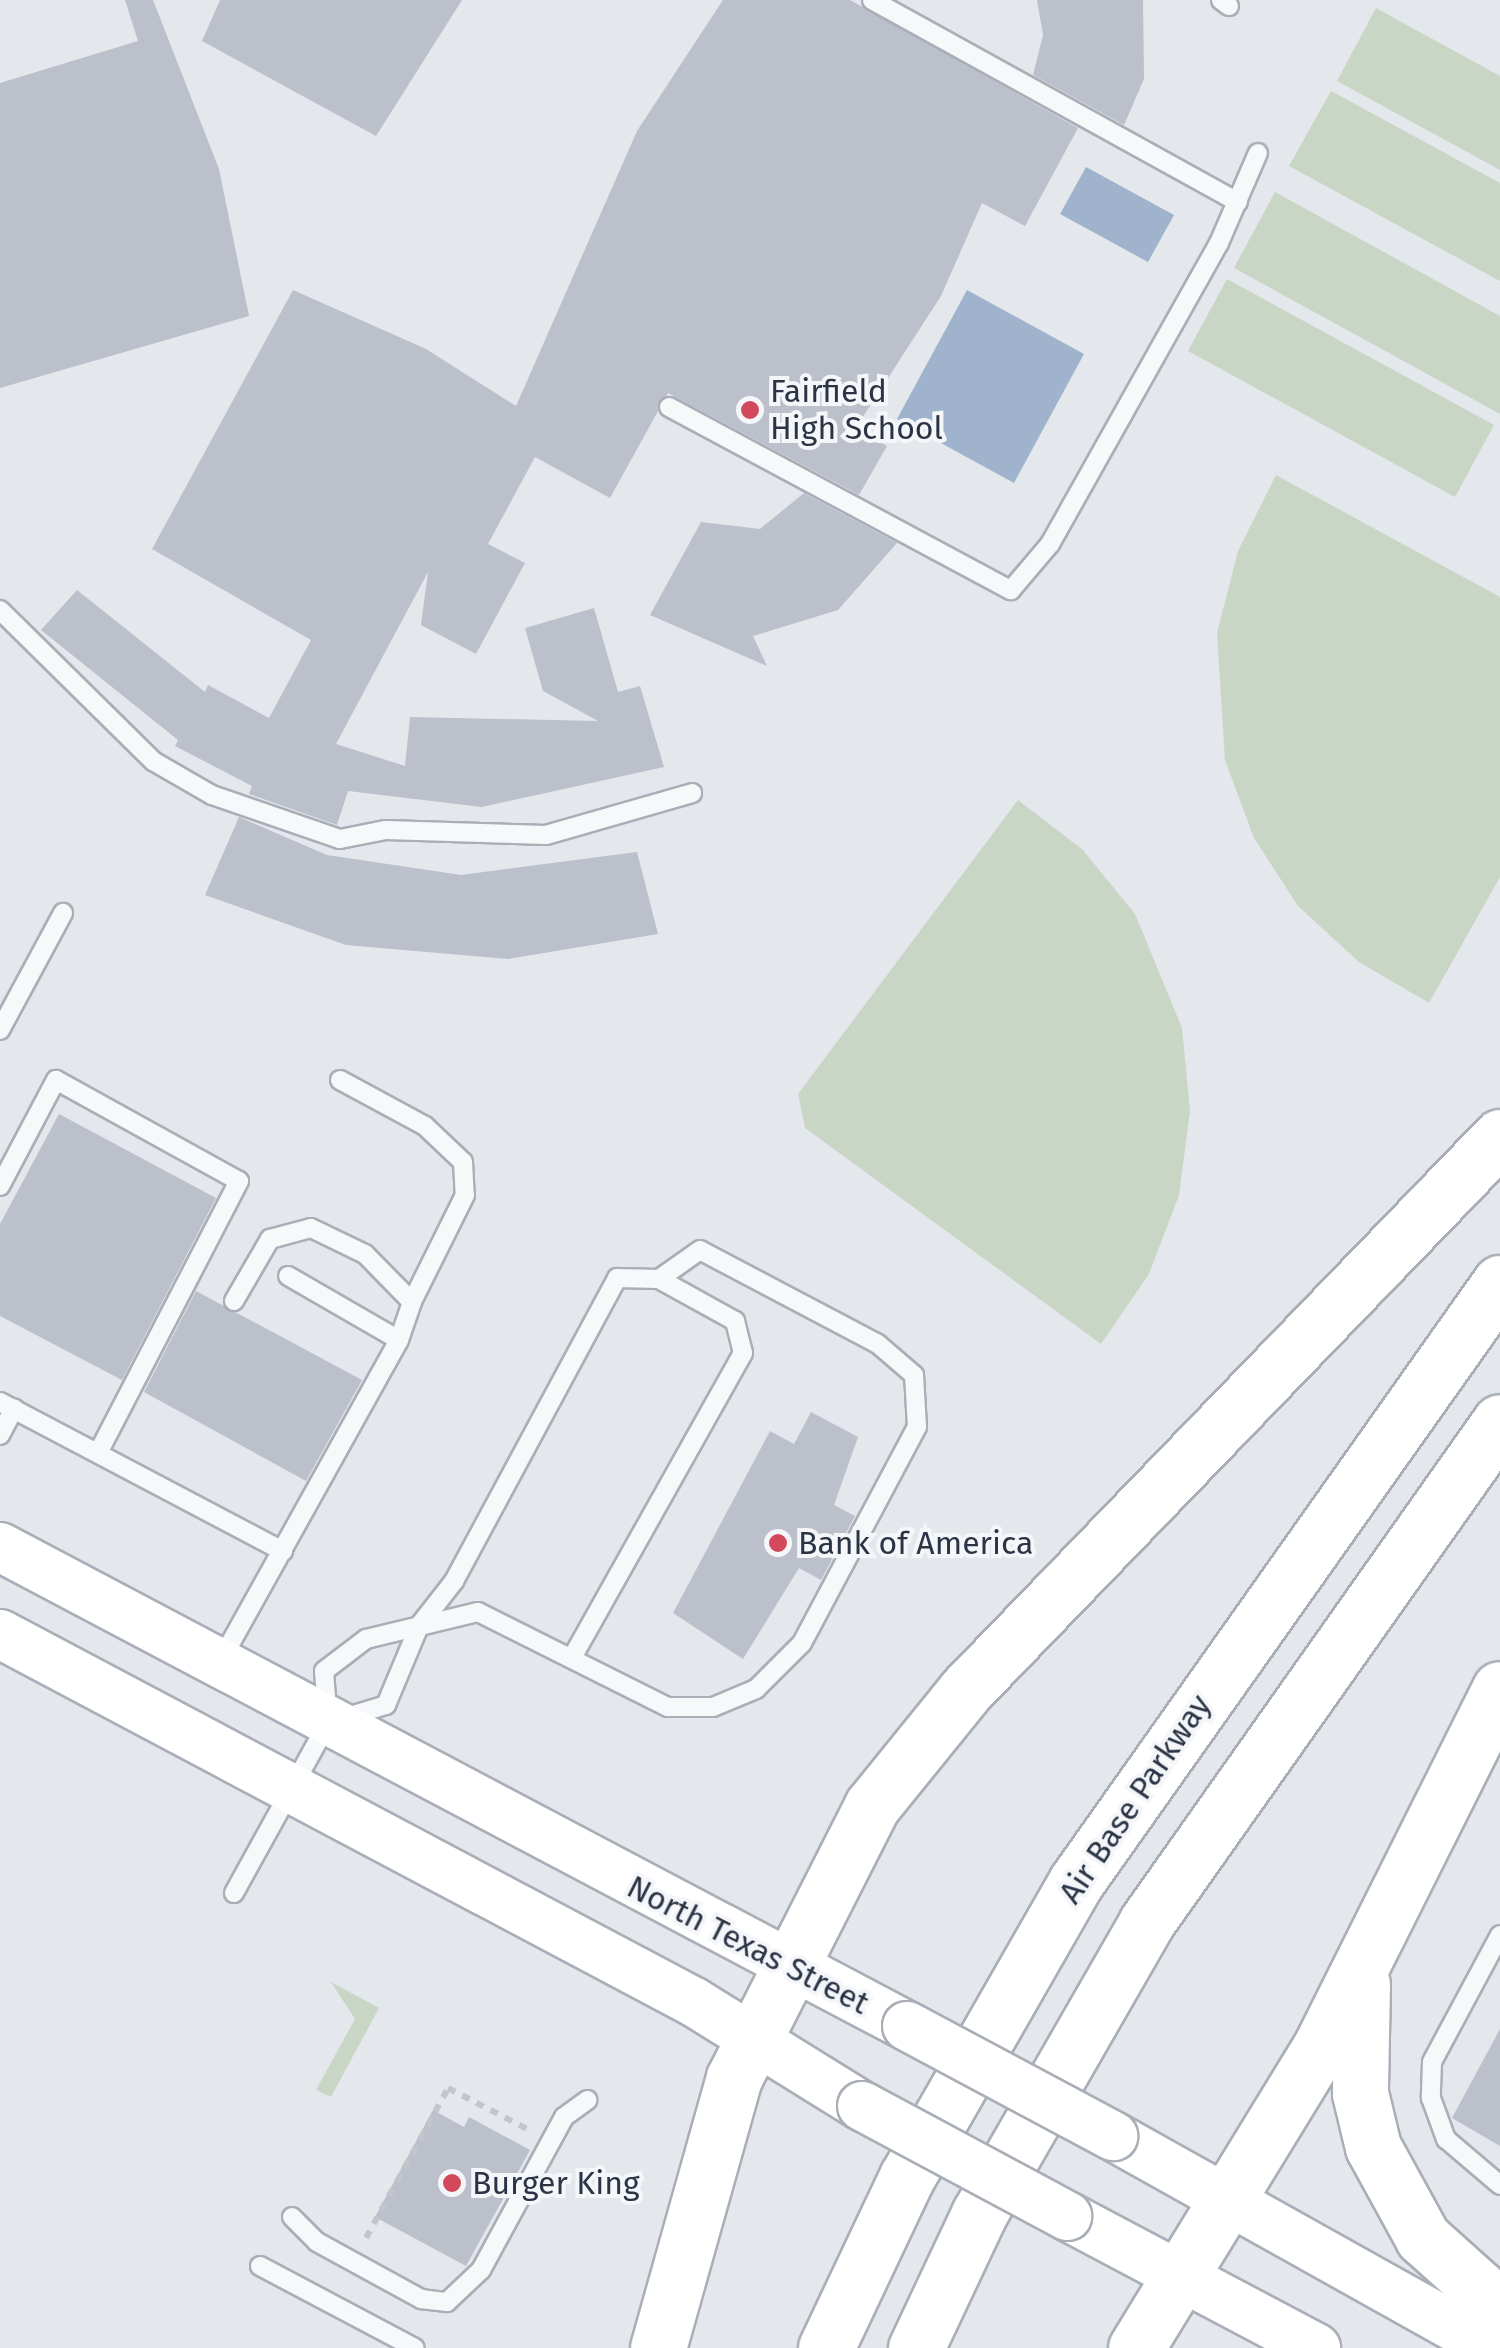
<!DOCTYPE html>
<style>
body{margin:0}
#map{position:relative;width:1500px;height:2348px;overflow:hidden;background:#e4e7ec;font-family:"Fira Sans",sans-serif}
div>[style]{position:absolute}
.green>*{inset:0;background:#c9d6c5}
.water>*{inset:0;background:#9fb4cc}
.building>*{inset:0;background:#bbc0ca}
.path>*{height:6px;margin-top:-3px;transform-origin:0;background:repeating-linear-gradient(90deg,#c2c5cb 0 8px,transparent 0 16px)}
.roads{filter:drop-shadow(2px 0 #a9aeb7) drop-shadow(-2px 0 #a9aeb7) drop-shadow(0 2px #a9aeb7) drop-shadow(0 -2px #a9aeb7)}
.lane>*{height:18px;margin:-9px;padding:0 9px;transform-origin:9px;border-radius:9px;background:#f7f8fa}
.secondary>*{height:48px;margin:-24px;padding:0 24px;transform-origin:24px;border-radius:24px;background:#fff}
.primary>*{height:55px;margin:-27.5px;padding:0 27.5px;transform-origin:27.5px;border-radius:27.5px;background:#fff}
.bridges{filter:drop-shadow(2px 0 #a9aeb7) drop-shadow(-2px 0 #a9aeb7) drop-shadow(0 2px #a9aeb7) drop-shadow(0 -2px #a9aeb7)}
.secondary-bridge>*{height:48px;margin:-24px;padding:0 24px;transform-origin:24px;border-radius:24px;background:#fff}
.dots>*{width:28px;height:28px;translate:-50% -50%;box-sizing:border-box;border:5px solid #f4f6f9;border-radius:50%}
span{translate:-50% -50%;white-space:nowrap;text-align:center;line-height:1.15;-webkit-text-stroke:8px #f4f6f9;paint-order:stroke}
.poi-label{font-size:32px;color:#2b3445}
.left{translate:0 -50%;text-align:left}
.street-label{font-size:32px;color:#2b3445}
</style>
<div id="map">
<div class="green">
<i style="clip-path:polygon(1376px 8px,1500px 76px,1500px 170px,1337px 81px)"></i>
<i style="clip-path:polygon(1331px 91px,1500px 183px,1500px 281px,1289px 166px)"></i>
<i style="clip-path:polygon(1275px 192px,1500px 316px,1500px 414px,1234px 268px)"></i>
<i style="clip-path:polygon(1227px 279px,1494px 425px,1455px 497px,1188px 351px)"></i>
<i style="clip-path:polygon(1276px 475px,1500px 597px,1500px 877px,1429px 1003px,1359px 962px,1298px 906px,1254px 838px,1225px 760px,1217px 633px,1238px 551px)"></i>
<i style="clip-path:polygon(1018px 800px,1083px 850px,1135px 914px,1182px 1028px,1190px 1111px,1179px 1195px,1149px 1274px,1101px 1344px,805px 1128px,798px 1094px)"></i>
<i style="clip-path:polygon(331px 1982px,379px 2008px,331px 2097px,316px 2090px,355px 2019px)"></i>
</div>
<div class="water">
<i style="clip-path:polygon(1086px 167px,1174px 215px,1148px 262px,1060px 214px)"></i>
<i style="clip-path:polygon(967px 290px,1084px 354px,1014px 483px,897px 419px)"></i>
</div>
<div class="building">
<i style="clip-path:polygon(125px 0,153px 0,219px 169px,249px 316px,0 388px,0 83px,138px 41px)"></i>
<i style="clip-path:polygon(220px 0,462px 0,376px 136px,202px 41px)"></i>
<i style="clip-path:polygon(723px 0,850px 0,1078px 128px,1025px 226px,982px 203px,941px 296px,855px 429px,887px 446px,859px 495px,668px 393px,610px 498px,535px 457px,488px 544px,525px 563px,476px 654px,421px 625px,428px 572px,336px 744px,405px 766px,410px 717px,598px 721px,543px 691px,525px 628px,594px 608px,618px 692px,640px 686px,664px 767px,482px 807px,348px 791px,337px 825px,249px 794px,252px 786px,175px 746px,178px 740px,41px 630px,77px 590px,205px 692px,208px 685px,269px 718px,311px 640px,152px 549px,293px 290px,426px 349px,516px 406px,637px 131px)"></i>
<i style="clip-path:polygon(1037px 0,1143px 0,1144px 79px,1124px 125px,1033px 75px,1043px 35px)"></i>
<i style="clip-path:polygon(804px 493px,897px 543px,838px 610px,753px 636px,767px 666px,650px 615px,701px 522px,760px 529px)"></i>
<i style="clip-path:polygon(239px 817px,327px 855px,461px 875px,637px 852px,658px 934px,508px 959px,346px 945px,205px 895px)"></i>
<i style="clip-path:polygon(59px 1114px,216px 1198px,122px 1380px,0 1316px,0 1224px)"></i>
<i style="clip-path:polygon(196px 1291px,362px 1380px,306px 1481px,144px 1392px)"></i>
<i style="clip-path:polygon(811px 1412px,858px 1437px,834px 1505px,855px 1516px,821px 1580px,799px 1568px,743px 1659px,673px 1613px,770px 1431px,794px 1444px)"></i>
<i style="clip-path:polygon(1500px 2029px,1500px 2146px,1452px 2118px)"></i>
<i style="clip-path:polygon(433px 2110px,464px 2127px,469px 2117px,530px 2150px,466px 2266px,375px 2217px)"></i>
</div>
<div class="path">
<i style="left:366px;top:2238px;width:171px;rotate:-61.3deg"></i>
<i style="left:448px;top:2088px;width:89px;rotate:27.4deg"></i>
</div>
<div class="roads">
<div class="lane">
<i style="left:872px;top:0;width:418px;rotate:28.9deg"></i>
<i style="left:1221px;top:0;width:10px;rotate:37deg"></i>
<i style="left:669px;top:407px;width:388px;rotate:28.2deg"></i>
<i style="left:1011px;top:590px;width:60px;rotate:-49.7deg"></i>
<i style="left:1050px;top:544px;width:345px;rotate:-60.7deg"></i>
<i style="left:1219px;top:243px;width:98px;rotate:-66.6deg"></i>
<i style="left:0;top:610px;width:215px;rotate:44.6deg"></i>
<i style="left:153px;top:761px;width:68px;rotate:30deg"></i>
<i style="left:212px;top:795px;width:135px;rotate:19deg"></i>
<i style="left:340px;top:839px;width:47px;rotate:-11.1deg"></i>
<i style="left:386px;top:830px;width:160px;rotate:1.8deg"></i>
<i style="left:546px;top:835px;width:152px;rotate:-16deg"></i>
<i style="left:0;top:1030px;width:133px;rotate:-61.7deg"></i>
<i style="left:340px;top:1080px;width:97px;rotate:28.4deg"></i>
<i style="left:425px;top:1126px;width:52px;rotate:43.5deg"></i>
<i style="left:463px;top:1162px;width:33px;rotate:87deg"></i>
<i style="left:465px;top:1195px;width:119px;rotate:116.4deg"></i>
<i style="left:0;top:1186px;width:120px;rotate:-62.2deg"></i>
<i style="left:56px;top:1080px;width:209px;rotate:28.9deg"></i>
<i style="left:239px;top:1181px;width:306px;rotate:117.4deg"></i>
<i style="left:234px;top:1301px;width:72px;rotate:-59.9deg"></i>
<i style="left:270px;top:1239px;width:42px;rotate:-15deg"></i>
<i style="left:311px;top:1228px;width:60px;rotate:25.7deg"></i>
<i style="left:365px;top:1254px;width:67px;rotate:45.6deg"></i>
<i style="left:412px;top:1302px;width:40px;rotate:108.9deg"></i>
<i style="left:0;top:1402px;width:320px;rotate:27.8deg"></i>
<i style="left:0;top:1435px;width:30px;rotate:-62deg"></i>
<i style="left:221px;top:1660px;width:366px;rotate:-60.9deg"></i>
<i style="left:399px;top:1340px;width:128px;rotate:-150deg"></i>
<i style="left:343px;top:1718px;width:45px;rotate:-16.8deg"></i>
<i style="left:386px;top:1705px;width:86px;rotate:-67.3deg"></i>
<i style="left:419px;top:1626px;width:57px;rotate:-52.1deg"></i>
<i style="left:454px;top:1581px;width:344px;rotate:-61.7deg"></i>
<i style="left:617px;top:1278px;width:42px;rotate:1.4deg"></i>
<i style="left:659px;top:1279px;width:87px;rotate:28.9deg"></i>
<i style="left:735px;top:1321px;width:33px;rotate:76deg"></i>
<i style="left:743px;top:1353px;width:350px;rotate:119.3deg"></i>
<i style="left:234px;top:1893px;width:194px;rotate:-61.1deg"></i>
<i style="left:328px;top:1723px;width:52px;rotate:-94.4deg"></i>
<i style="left:324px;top:1671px;width:53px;rotate:-37.3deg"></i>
<i style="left:366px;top:1639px;width:115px;rotate:-13.6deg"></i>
<i style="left:478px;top:1612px;width:212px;rotate:26.6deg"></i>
<i style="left:668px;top:1707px;width:45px"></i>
<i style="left:713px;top:1707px;width:47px;rotate:-22.7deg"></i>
<i style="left:756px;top:1689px;width:65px;rotate:-45deg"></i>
<i style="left:802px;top:1643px;width:245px;rotate:-62deg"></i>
<i style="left:917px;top:1427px;width:52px;rotate:-93.3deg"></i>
<i style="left:914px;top:1375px;width:48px;rotate:-139.3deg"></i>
<i style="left:878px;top:1344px;width:201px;rotate:-152.2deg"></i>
<i style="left:700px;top:1250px;width:50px;rotate:144.7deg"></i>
<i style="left:1500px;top:1935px;width:144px;rotate:118.2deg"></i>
<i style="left:1432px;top:2062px;width:36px;rotate:92deg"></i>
<i style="left:1431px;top:2098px;width:44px;rotate:69.9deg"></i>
<i style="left:1446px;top:2139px;width:71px;rotate:40.4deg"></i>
<i style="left:292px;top:2217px;width:35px;rotate:45deg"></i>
<i style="left:317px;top:2242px;width:119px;rotate:28.7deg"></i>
<i style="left:421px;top:2299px;width:26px;rotate:7deg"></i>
<i style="left:447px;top:2302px;width:47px;rotate:-43.3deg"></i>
<i style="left:481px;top:2270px;width:174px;rotate:-61.5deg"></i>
<i style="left:564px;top:2117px;width:29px;rotate:-36deg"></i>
<i style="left:260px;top:2266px;width:175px;rotate:27.9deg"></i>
</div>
<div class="secondary">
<i style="left:0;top:1547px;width:1026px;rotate:27.84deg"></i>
<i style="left:0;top:1634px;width:786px;rotate:27.94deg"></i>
<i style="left:694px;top:2002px;width:198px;rotate:31.8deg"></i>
<i style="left:1113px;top:2136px;width:434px;rotate:29.2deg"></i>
<i style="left:1067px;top:2216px;width:282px;rotate:27.9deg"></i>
</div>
<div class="primary">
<i style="left:1362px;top:1984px;width:109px;rotate:91.1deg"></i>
<i style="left:1360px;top:2093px;width:56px;rotate:76.5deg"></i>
<i style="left:1373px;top:2147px;width:104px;rotate:61.2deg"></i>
<i style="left:1423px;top:2238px;width:103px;rotate:41.9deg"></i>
<i style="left:658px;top:2348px;width:280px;rotate:-74.3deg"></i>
<i style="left:734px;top:2078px;width:305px;rotate:-63.1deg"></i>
<i style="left:872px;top:1806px;width:148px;rotate:-51deg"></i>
<i style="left:965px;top:1691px;width:770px;rotate:-46deg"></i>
<i style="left:826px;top:2348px;width:189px;rotate:-64.7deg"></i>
<i style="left:907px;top:2177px;width:340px;rotate:-60.2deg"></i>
<i style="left:1076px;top:1882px;width:734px;rotate:-54.71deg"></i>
<i style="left:916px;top:2348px;width:148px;rotate:-64.8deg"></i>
<i style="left:979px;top:2214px;width:336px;rotate:-60.1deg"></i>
<i style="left:1146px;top:1923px;width:613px;rotate:-54.76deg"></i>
<i style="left:1136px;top:2348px;width:354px;rotate:-58.5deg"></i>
<i style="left:1321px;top:2046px;width:399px;rotate:-63.4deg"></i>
</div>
</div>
<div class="bridges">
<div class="secondary-bridge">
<i style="left:907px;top:2026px;width:234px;rotate:28.1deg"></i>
<i style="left:862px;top:2106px;width:233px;rotate:28.2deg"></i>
</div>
</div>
<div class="dots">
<i style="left:750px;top:410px;background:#d1495b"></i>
<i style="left:778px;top:1543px;background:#d1495b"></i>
<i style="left:452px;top:2183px;background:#d1495b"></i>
</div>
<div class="poi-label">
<span class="left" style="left:770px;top:410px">Fairfield<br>High School</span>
<span class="left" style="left:798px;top:1543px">Bank of America</span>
<span class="left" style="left:472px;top:2183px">Burger King</span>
</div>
<div class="street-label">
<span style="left:1135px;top:1799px;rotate:-56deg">Air Base Parkway</span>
<span style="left:748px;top:1945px;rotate:27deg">North Texas Street</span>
</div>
</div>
